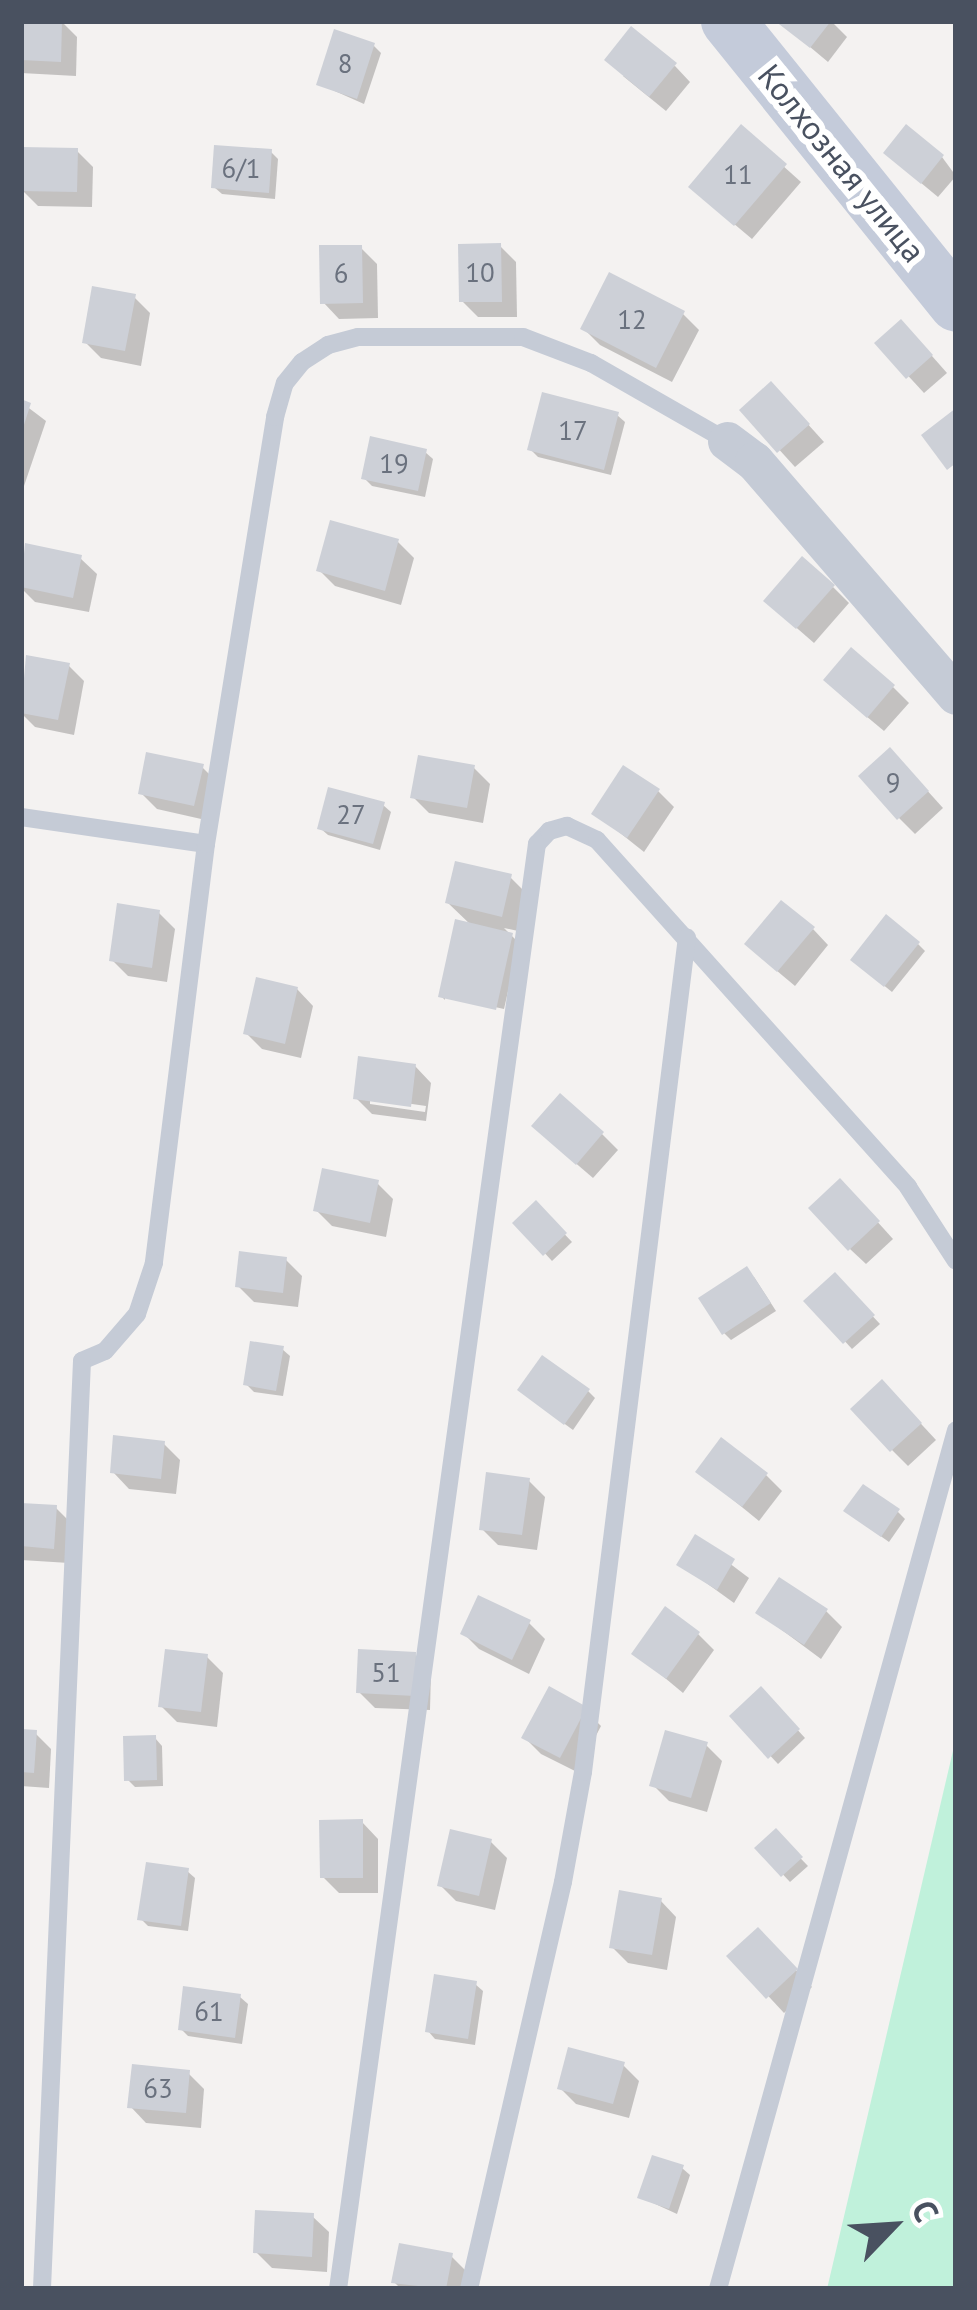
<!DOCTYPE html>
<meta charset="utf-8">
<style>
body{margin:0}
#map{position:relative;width:977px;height:2310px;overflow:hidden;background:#f4f2f1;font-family:"PT Sans",sans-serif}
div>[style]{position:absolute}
.green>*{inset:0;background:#c0f1db}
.shadow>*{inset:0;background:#0003}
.building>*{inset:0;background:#cdd0d7}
.lane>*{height:18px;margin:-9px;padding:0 9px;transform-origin:9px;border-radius:9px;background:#c5cbd6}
.street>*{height:39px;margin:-19.5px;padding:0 19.5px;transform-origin:19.5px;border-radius:19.5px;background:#c5cbd6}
.secondary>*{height:54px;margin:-27px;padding:0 27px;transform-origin:27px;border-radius:27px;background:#c4cbda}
span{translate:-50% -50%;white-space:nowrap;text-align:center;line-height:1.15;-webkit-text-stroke:12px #fff;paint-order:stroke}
.number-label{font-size:27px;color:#6a717e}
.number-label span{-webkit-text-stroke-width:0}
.street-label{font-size:33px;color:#495160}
.frame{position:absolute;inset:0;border:24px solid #495160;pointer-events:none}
.north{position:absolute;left:833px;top:2166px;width:120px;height:120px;-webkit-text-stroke:9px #fff;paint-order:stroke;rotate:65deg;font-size:33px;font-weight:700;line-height:48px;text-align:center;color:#495160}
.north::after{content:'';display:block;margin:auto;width:42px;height:54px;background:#495160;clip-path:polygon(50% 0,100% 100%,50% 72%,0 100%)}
</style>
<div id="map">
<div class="green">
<i style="clip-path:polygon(956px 1738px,956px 2289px,827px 2289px)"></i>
</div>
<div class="shadow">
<i style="clip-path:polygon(21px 21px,61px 21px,77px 37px,76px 76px,21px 73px)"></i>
<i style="clip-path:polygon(779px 21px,831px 21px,847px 37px,828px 62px)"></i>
<i style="clip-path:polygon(373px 45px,381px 53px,364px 104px,319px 84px)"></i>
<i style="clip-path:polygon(675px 66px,690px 82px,666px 111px,623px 76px)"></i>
<i style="clip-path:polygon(741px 128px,801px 182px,752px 239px,708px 202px)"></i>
<i style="clip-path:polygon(77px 151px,93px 167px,92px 207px,38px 206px,22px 190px)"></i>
<i style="clip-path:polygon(271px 152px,278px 159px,275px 199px,222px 194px,214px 187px)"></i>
<i style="clip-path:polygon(942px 157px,956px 176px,938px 197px,903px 168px)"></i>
<i style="clip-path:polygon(500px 246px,516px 262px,517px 317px,478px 317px,462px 301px)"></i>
<i style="clip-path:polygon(361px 248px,377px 264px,378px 318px,339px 319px,323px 302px)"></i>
<i style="clip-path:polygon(134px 297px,150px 313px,141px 366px,101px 358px,85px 342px)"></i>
<i style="clip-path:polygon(683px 314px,699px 330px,672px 382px,600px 345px,584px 329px)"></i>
<i style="clip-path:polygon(917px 339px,947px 373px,924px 393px,878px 343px)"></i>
<i style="clip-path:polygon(787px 401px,824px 442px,795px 467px,743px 410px)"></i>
<i style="clip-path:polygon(21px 402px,46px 421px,24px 486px,21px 485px)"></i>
<i style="clip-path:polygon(617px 415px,625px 422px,611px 475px,538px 457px,530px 449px)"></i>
<i style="clip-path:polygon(425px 452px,433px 459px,425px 497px,372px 486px,364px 478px)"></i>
<i style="clip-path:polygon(398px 542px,414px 558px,401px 605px,335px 586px,319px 570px)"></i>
<i style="clip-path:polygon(27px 547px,80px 558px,97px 574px,89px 612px,35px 602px,21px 588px)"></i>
<i style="clip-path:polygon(833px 587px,849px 603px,814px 643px,783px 616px)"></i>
<i style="clip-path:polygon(29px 658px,68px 665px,84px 681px,74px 735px,35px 727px,21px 713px)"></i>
<i style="clip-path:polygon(893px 687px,909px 703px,884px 731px,842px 696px)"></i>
<i style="clip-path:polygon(202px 767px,218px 783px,210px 821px,157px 809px,141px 793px)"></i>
<i style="clip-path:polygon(906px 767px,943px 808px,915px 834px,899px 818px)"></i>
<i style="clip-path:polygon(474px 768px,490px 784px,483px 823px,429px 813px,413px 797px)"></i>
<i style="clip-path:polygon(658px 791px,674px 807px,644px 852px,595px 813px)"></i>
<i style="clip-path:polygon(383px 805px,391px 812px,380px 850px,328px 835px,320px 828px)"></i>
<i style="clip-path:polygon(510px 877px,526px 893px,518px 931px,504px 928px,519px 943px,504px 1009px,445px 996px,445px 1000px,441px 996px,472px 926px,448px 903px)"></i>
<i style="clip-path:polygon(159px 913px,175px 929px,167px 982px,128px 976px,112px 960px)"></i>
<i style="clip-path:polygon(813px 929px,828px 945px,795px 986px,764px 960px)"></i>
<i style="clip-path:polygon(918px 944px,925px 951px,892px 992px,861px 967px)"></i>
<i style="clip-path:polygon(297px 989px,313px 1006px,301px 1058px,262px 1049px,246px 1033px)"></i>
<i style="clip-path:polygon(evenodd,415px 1066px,431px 1083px,426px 1121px,372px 1114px,356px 1098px,415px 1066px,370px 1098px,426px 1106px,425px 1112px,370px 1104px,370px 1098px)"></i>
<i style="clip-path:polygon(602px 1134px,618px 1150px,593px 1178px,551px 1142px)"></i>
<i style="clip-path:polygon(377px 1183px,393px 1199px,386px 1237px,332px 1226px,316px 1210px)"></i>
<i style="clip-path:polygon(856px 1198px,893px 1239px,866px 1264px,850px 1249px)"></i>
<i style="clip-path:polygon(536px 1204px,572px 1242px,552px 1261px,517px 1223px)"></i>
<i style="clip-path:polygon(286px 1260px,302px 1276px,298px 1307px,254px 1302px,238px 1286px)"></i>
<i style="clip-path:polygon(835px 1276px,880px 1324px,852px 1349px,808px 1301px)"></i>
<i style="clip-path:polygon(754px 1277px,776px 1311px,731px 1340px,724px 1333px)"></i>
<i style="clip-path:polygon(282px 1349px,290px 1356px,283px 1396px,254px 1392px,246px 1384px)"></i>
<i style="clip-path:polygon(588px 1391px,595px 1398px,573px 1430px,528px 1397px)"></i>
<i style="clip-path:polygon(898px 1399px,936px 1440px,908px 1466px,892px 1450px)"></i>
<i style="clip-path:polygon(164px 1444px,180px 1460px,176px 1494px,129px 1489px,113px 1472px)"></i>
<i style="clip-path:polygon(699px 1472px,766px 1475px,782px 1491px,759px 1521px)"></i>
<i style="clip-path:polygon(528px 1480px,545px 1497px,537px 1550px,498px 1545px,482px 1529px)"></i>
<i style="clip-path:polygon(21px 1506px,56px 1508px,72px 1524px,69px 1563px,21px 1560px)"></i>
<i style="clip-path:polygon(898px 1512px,905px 1519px,889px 1542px,855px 1518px)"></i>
<i style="clip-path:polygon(696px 1538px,749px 1578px,734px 1603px,680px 1564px)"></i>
<i style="clip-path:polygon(826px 1611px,842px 1627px,821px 1659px,759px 1613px)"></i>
<i style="clip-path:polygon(529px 1623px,545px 1639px,529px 1674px,479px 1649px,463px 1633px)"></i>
<i style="clip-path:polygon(698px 1634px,714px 1650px,683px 1693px,635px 1653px)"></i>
<i style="clip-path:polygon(415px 1655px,431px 1671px,430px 1710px,375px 1708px,359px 1692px)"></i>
<i style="clip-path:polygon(207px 1657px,223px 1673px,217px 1727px,177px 1722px,161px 1706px)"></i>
<i style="clip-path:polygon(761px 1690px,805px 1738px,778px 1764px,733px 1716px)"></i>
<i style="clip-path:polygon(585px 1710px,601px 1726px,577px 1772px,541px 1754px,525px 1738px)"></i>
<i style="clip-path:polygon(21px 1732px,35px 1733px,51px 1749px,49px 1788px,21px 1786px)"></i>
<i style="clip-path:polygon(155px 1738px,162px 1746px,163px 1786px,135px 1787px,127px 1779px)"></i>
<i style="clip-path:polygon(706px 1745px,722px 1761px,707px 1812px,669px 1801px,653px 1785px)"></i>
<i style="clip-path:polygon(362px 1822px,378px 1839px,378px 1893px,339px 1893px,323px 1877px)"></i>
<i style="clip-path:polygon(775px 1832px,808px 1866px,790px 1882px,758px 1848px)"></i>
<i style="clip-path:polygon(491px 1842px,507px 1858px,495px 1910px,456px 1901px,440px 1885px)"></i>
<i style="clip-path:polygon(187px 1871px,195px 1878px,188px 1931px,148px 1926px,141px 1919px)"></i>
<i style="clip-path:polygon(660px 1900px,676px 1917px,667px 1970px,628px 1963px,612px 1947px)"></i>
<i style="clip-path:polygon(774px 1947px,812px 1987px,784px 2013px,731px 1956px)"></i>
<i style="clip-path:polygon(475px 1984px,483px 1991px,475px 2045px,435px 2039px,428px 2031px)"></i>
<i style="clip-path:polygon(240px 1997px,248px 2004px,242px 2044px,188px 2036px,181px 2029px)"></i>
<i style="clip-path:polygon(623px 2065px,639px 2081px,629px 2118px,576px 2104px,560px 2088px)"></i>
<i style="clip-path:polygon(188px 2073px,204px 2089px,201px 2128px,146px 2123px,130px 2106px)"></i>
<i style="clip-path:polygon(682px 2168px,690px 2175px,677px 2214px,640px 2197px)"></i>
<i style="clip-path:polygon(312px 2216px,329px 2232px,327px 2272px,272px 2268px,256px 2252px)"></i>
<i style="clip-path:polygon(451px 2256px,467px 2272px,464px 2289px,401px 2289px,394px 2282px)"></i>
</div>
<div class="building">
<i style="clip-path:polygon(21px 21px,62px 21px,61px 62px,21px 60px)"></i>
<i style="clip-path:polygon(775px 21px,831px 21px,810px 48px)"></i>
<i style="clip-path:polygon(631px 26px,677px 63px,649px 97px,604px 60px)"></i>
<i style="clip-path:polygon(334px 29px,375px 43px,357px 99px,316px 85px)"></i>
<i style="clip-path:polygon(741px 124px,787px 164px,734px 226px,688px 187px)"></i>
<i style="clip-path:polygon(906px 124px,944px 155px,921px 184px,883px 153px)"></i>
<i style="clip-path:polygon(214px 145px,272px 149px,269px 193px,211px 188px)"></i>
<i style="clip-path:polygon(21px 147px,78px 148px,77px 192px,21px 191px)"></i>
<i style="clip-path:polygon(501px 243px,502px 302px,459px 302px,458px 244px)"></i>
<i style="clip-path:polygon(319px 245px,362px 245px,363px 303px,320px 304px)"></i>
<i style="clip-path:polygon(609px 272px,685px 311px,656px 368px,580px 329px)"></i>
<i style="clip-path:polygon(92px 286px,136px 294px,125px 351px,82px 343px)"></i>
<i style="clip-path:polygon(901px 319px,933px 355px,906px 379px,874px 343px)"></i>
<i style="clip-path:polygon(771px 381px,810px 424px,777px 453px,739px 410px)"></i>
<i style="clip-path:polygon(542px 392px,619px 412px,604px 470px,527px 450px)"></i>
<i style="clip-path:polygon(21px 399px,31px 403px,22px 431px,21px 430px)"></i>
<i style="clip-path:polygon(956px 408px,956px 463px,947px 470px,921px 435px)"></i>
<i style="clip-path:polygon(370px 436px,427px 449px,418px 491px,361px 479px)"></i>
<i style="clip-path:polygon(330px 520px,399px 539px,385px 591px,316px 571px)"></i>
<i style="clip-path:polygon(25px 543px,82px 555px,73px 598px,21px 587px)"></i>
<i style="clip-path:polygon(802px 556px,835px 585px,796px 629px,763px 601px)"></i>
<i style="clip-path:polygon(851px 647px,895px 685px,867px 718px,823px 680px)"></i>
<i style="clip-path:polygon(26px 655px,70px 663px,58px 720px,21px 713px)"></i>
<i style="clip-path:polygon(890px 747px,929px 791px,897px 820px,858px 776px)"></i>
<i style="clip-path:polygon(146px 752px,204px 764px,194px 806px,138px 794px)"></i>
<i style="clip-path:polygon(418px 755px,475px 765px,467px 808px,410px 798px)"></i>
<i style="clip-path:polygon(623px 765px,660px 789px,627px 838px,591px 814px)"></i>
<i style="clip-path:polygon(328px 787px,385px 802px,373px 844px,317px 829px)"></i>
<i style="clip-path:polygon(455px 861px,512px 874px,502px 917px,445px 903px)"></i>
<i style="clip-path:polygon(781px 900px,815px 927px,777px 972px,744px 944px)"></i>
<i style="clip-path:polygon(117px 903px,160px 910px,152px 968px,109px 961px)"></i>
<i style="clip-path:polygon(886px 914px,920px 942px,884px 987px,850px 960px)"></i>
<i style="clip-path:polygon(455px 919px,513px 933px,496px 1010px,438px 997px)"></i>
<i style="clip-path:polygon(256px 977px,298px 987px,285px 1044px,243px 1034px)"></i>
<i style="clip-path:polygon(358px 1056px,416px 1064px,411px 1107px,353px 1099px)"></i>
<i style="clip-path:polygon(560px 1093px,604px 1132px,576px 1165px,531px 1126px)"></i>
<i style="clip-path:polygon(322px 1168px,379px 1180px,370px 1223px,313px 1211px)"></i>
<i style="clip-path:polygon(840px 1178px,880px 1221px,848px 1251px,808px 1208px)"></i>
<i style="clip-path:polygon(536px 1200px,567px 1233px,543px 1256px,512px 1223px)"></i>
<i style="clip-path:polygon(239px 1251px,287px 1257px,283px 1293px,235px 1287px)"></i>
<i style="clip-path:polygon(747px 1266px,771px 1303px,722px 1335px,698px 1298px)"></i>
<i style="clip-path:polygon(835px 1272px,875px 1315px,843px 1344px,803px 1301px)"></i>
<i style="clip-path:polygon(250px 1341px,284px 1346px,276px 1391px,243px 1385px)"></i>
<i style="clip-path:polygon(542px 1355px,590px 1389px,564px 1425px,517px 1390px)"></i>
<i style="clip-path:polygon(882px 1379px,922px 1423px,890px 1452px,850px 1409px)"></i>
<i style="clip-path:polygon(113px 1435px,165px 1441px,161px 1479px,110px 1473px)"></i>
<i style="clip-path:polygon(721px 1437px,768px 1473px,742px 1507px,695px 1472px)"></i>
<i style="clip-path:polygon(486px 1472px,530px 1478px,522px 1535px,479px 1530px)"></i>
<i style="clip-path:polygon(863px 1484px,900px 1509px,881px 1537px,843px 1511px)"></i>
<i style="clip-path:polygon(21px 1503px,57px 1505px,54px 1549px,21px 1546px)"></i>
<i style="clip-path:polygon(695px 1534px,735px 1559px,717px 1590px,676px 1565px)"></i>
<i style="clip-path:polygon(779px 1577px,828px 1609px,804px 1645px,755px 1613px)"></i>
<i style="clip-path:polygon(478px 1595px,531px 1620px,512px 1660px,460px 1634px)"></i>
<i style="clip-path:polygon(665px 1606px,700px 1632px,666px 1679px,631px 1654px)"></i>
<i style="clip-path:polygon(165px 1649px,208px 1654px,201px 1712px,158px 1707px)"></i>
<i style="clip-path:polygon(358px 1649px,416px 1652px,415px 1696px,356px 1693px)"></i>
<i style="clip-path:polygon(549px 1686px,587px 1707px,560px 1758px,521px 1738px)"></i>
<i style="clip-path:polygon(761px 1686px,800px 1729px,768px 1759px,729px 1716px)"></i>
<i style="clip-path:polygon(21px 1729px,37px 1730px,34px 1773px,21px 1772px)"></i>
<i style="clip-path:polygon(665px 1730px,708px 1742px,691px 1798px,649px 1786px)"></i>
<i style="clip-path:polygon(156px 1735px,157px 1780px,124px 1781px,123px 1736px)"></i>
<i style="clip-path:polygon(363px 1819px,363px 1878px,320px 1878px,319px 1820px)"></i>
<i style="clip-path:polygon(776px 1828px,803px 1857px,781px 1877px,754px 1848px)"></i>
<i style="clip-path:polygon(450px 1829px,492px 1839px,479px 1896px,437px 1886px)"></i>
<i style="clip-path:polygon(146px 1862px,189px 1868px,181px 1926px,137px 1920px)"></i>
<i style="clip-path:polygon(619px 1890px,662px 1898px,652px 1955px,609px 1948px)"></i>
<i style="clip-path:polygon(758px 1927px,798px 1969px,766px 1999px,726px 1956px)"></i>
<i style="clip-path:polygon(434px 1974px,477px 1981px,468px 2039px,425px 2032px)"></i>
<i style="clip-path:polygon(183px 1986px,241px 1994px,235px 2038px,178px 2030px)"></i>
<i style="clip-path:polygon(568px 2047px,625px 2062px,613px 2104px,557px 2089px)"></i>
<i style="clip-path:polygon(132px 2064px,190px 2070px,186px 2113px,127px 2108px)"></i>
<i style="clip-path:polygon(652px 2155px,684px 2165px,669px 2209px,637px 2198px)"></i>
<i style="clip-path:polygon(255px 2210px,314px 2213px,312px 2257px,253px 2253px)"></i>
<i style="clip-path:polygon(399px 2243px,453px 2253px,446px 2289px,391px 2283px)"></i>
</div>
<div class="lane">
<i style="left:21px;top:817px;width:187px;rotate:8.3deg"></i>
<i style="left:206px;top:844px;width:422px;rotate:97.1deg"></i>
<i style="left:154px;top:1263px;width:54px;rotate:108.4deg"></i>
<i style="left:137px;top:1314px;width:49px;rotate:130.9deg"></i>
<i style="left:105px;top:1351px;width:25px;rotate:157deg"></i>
<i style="left:82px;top:1361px;width:929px;rotate:92.47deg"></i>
<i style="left:206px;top:844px;width:433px;rotate:-80.8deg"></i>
<i style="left:275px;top:417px;width:35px;rotate:-74deg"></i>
<i style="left:285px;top:383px;width:27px;rotate:-51deg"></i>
<i style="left:302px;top:362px;width:31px;rotate:-33deg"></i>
<i style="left:328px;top:345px;width:31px;rotate:-15deg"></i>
<i style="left:358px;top:337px;width:165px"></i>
<i style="left:523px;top:337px;width:73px;rotate:20.9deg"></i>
<i style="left:591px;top:363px;width:157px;rotate:29.8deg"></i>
<i style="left:338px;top:2289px;width:1459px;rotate:-82.16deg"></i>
<i style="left:537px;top:844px;width:18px;rotate:-47deg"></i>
<i style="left:549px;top:831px;width:19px;rotate:-16deg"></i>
<i style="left:567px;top:826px;width:33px;rotate:25deg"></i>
<i style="left:597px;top:840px;width:466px;rotate:48.1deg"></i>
<i style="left:908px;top:1187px;width:88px;rotate:57deg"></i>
<i style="left:469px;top:2289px;width:418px;rotate:-77deg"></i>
<i style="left:563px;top:1882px;width:112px;rotate:-79.7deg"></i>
<i style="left:583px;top:1772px;width:841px;rotate:-82.9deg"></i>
<i style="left:718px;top:2289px;width:891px;rotate:-74.51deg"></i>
</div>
<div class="street">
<i style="left:727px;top:441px;width:34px;rotate:37deg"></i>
<i style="left:754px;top:461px;width:309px;rotate:49.2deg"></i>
</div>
<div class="secondary">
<i style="left:728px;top:21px;width:364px;rotate:51.2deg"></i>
</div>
<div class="number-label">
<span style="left:345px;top:64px">8</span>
<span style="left:241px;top:169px">6/1</span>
<span style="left:738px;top:175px">11</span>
<span style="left:480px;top:273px">10</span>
<span style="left:341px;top:274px">6</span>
<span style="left:632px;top:320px">12</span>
<span style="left:573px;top:431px">17</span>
<span style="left:394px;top:464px">19</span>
<span style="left:893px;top:783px">9</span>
<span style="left:351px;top:815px">27</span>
<span style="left:386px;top:1673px">51</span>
<span style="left:209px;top:2012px">61</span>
<span style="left:158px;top:2089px">63</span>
</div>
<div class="street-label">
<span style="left:842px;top:163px;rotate:51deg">Колхозная улица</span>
</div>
<div class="frame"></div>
<div class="north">С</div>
</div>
